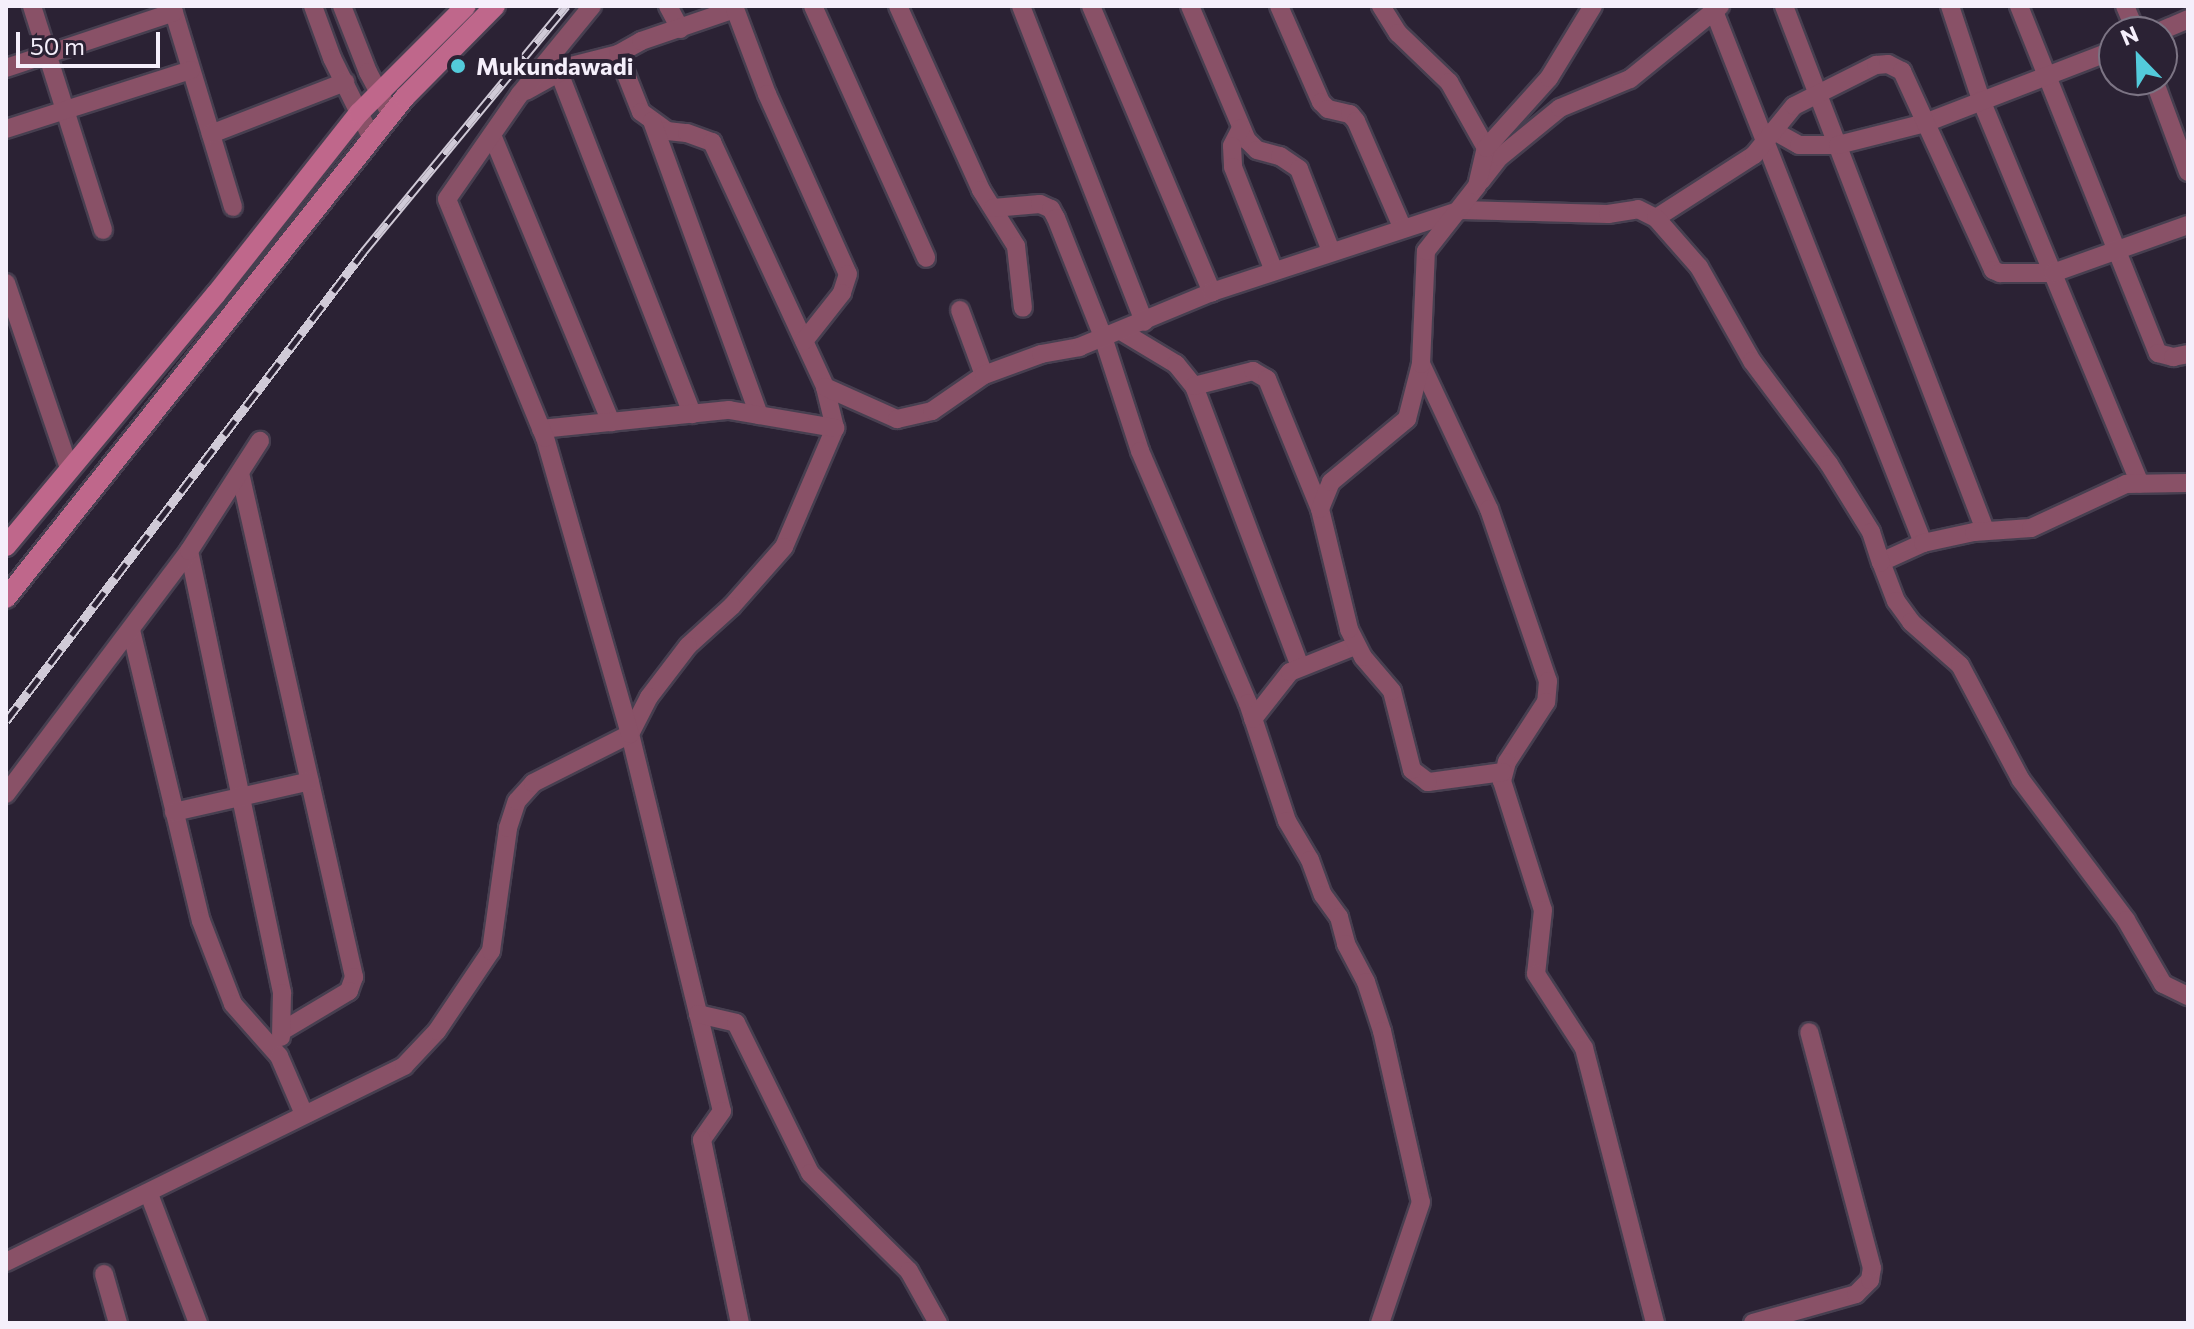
<!DOCTYPE html>
<style>
body{margin:0}
#map{position:relative;width:2194px;height:1329px;overflow:hidden;background:#2b2234;font-family:Commissioner,sans-serif}
div>[style]{position:absolute}
.roads{filter:drop-shadow(2px 0 #473f50) drop-shadow(-2px 0 #473f50) drop-shadow(0 2px #473f50) drop-shadow(0 -2px #473f50)}
.street>*{height:18px;margin:-9px;padding:0 9px;transform-origin:9px;border-radius:9px;background:#895167}
.secondary>*{height:20px;margin:-10px;padding:0 10px;transform-origin:10px;border-radius:10px;background:#bf678b}
.rail>*{height:9px;margin-top:-4.5px;transform-origin:0;background:repeating-linear-gradient(90deg,#2b2234 0 18px,#d0cad7 0 36px);box-sizing:border-box;border-block:2px solid #d0cad7}
.dots>*{width:22px;height:22px;translate:-50% -50%;box-sizing:border-box;border:4px solid #2b2234;border-radius:50%}
span{translate:-50% -50%;white-space:nowrap;text-align:center;line-height:1.15;-webkit-text-stroke:8px #2b2234;paint-order:stroke}
.poi-label{font-size:24px;color:#f5effb;font-weight:700}
.left{translate:0 -50%;text-align:left}
.frame{position:absolute;inset:0;border:8px solid #f5effb;pointer-events:none}
.north{position:absolute;left:2098px;top:16px;width:80px;height:80px;box-sizing:border-box;background:#2b2234;border:2px solid #7c7484;border-radius:50%;rotate:337deg;font-size:22px;font-weight:700;line-height:32px;text-align:center;color:#f5effb}
.north::after{content:'';display:block;margin:auto;width:28px;height:36px;background:#53cbdb;clip-path:polygon(50% 0,100% 100%,50% 72%,0 100%)}
.scale{position:absolute;left:16px;top:32px;width:144px;height:36px;box-sizing:border-box;border:4px solid #f5effb;border-top:0;padding-left:10px;font-size:24px;line-height:28px;white-space:nowrap;color:#f5effb;-webkit-text-stroke:6px #2b2234;paint-order:stroke}
</style>
<div id="map">
<div class="roads">
<div class="street">
<i style="left:32px;top:6px;width:235px;rotate:72.4deg"></i>
<i style="left:172px;top:6px;width:210px;rotate:73.1deg"></i>
<i style="left:313px;top:6px;width:55px;rotate:69.9deg"></i>
<i style="left:332px;top:58px;width:90px;rotate:63.7deg"></i>
<i style="left:342px;top:6px;width:71px;rotate:68.5deg"></i>
<i style="left:368px;top:72px;width:49px;rotate:61.9deg"></i>
<i style="left:668px;top:6px;width:26px;rotate:62deg"></i>
<i style="left:813px;top:6px;width:276px;rotate:65.8deg"></i>
<i style="left:898px;top:6px;width:202px;rotate:65.7deg"></i>
<i style="left:981px;top:190px;width:66px;rotate:58deg"></i>
<i style="left:1016px;top:246px;width:62px;rotate:83.6deg"></i>
<i style="left:1021px;top:6px;width:339px;rotate:68.7deg"></i>
<i style="left:1091px;top:6px;width:311px;rotate:67.1deg"></i>
<i style="left:1190px;top:6px;width:146px;rotate:67deg"></i>
<i style="left:1247px;top:140px;width:14px;rotate:45deg"></i>
<i style="left:1257px;top:150px;width:24px;rotate:15deg"></i>
<i style="left:1280px;top:156px;width:23px;rotate:34deg"></i>
<i style="left:1299px;top:169px;width:88px;rotate:68.7deg"></i>
<i style="left:1279px;top:6px;width:105px;rotate:66.4deg"></i>
<i style="left:1321px;top:102px;width:10px;rotate:45deg"></i>
<i style="left:1328px;top:109px;width:23px;rotate:13deg"></i>
<i style="left:1350px;top:114px;width:9px;rotate:49deg"></i>
<i style="left:1356px;top:121px;width:116px;rotate:66.5deg"></i>
<i style="left:1381px;top:6px;width:32px;rotate:58deg"></i>
<i style="left:1398px;top:33px;width:71px;rotate:43.9deg"></i>
<i style="left:1449px;top:82px;width:76px;rotate:60.7deg"></i>
<i style="left:1712px;top:6px;width:577px;rotate:68.55deg"></i>
<i style="left:1923px;top:543px;width:46px;rotate:155.7deg"></i>
<i style="left:1881px;top:562px;width:42px;rotate:69deg"></i>
<i style="left:1896px;top:601px;width:26px;rotate:54deg"></i>
<i style="left:1911px;top:622px;width:65px;rotate:41.3deg"></i>
<i style="left:1960px;top:665px;width:130px;rotate:62.1deg"></i>
<i style="left:2021px;top:780px;width:175px;rotate:53.1deg"></i>
<i style="left:2126px;top:920px;width:74px;rotate:60deg"></i>
<i style="left:2163px;top:984px;width:28px;rotate:26deg"></i>
<i style="left:1784px;top:6px;width:561px;rotate:69.01deg"></i>
<i style="left:1950px;top:6px;width:99px;rotate:71.7deg"></i>
<i style="left:1981px;top:100px;width:415px;rotate:67.5deg"></i>
<i style="left:2019px;top:6px;width:374px;rotate:68.2deg"></i>
<i style="left:2158px;top:353px;width:16px;rotate:15deg"></i>
<i style="left:2173px;top:357px;width:15px;rotate:-11deg"></i>
<i style="left:2125px;top:6px;width:28px;rotate:67deg"></i>
<i style="left:2158px;top:32px;width:33px;rotate:-23deg"></i>
<i style="left:618px;top:54px;width:62px;rotate:68.4deg"></i>
<i style="left:641px;top:112px;width:32px;rotate:36deg"></i>
<i style="left:667px;top:131px;width:20px;rotate:6deg"></i>
<i style="left:687px;top:133px;width:27px;rotate:20deg"></i>
<i style="left:712px;top:142px;width:270px;rotate:65.2deg"></i>
<i style="left:825px;top:387px;width:42px;rotate:76.3deg"></i>
<i style="left:835px;top:428px;width:129px;rotate:113.2deg"></i>
<i style="left:784px;top:547px;width:79px;rotate:131.4deg"></i>
<i style="left:732px;top:606px;width:59px;rotate:137.7deg"></i>
<i style="left:688px;top:646px;width:64px;rotate:127.4deg"></i>
<i style="left:649px;top:697px;width:42px;rotate:117.2deg"></i>
<i style="left:630px;top:734px;width:388px;rotate:76.3deg"></i>
<i style="left:722px;top:1111px;width:35px;rotate:125deg"></i>
<i style="left:702px;top:1140px;width:187px;rotate:78.3deg"></i>
<i style="left:6px;top:68px;width:177px;rotate:-18.4deg"></i>
<i style="left:560px;top:75px;width:364px;rotate:68.7deg"></i>
<i style="left:2154px;top:80px;width:98px;rotate:69.7deg"></i>
<i style="left:526px;top:91px;width:51px;rotate:-29.1deg"></i>
<i style="left:571px;top:66px;width:49px;rotate:-14.3deg"></i>
<i style="left:618px;top:54px;width:26px;rotate:-29deg"></i>
<i style="left:641px;top:41px;width:99px;rotate:-18.8deg"></i>
<i style="left:735px;top:9px;width:91px;rotate:69.4deg"></i>
<i style="left:767px;top:94px;width:197px;rotate:65.8deg"></i>
<i style="left:848px;top:274px;width:20px;rotate:108deg"></i>
<i style="left:842px;top:293px;width:61px;rotate:128.4deg"></i>
<i style="left:652px;top:121px;width:313px;rotate:70deg"></i>
<i style="left:1241px;top:128px;width:20px;rotate:117deg"></i>
<i style="left:1232px;top:146px;width:21px;rotate:87deg"></i>
<i style="left:1233px;top:167px;width:112px;rotate:68.5deg"></i>
<i style="left:6px;top:129px;width:194px;rotate:-17.7deg"></i>
<i style="left:1774px;top:131px;width:29px;rotate:29deg"></i>
<i style="left:1799px;top:145px;width:39px"></i>
<i style="left:1838px;top:145px;width:90px;rotate:-14.2deg"></i>
<i style="left:1925px;top:123px;width:203px;rotate:-21.1deg"></i>
<i style="left:211px;top:134px;width:144px;rotate:-21.2deg"></i>
<i style="left:492px;top:135px;width:311px;rotate:67.5deg"></i>
<i style="left:1481px;top:181px;width:31px;rotate:-52deg"></i>
<i style="left:1500px;top:157px;width:77px;rotate:-39.2deg"></i>
<i style="left:1560px;top:108px;width:76px;rotate:-22.5deg"></i>
<i style="left:1630px;top:79px;width:116px;rotate:-39deg"></i>
<i style="left:993px;top:208px;width:47px;rotate:-4.9deg"></i>
<i style="left:1040px;top:204px;width:12px;rotate:24deg"></i>
<i style="left:1051px;top:209px;width:10px;rotate:61deg"></i>
<i style="left:1056px;top:218px;width:128px;rotate:68.4deg"></i>
<i style="left:1103px;top:337px;width:120px;rotate:72deg"></i>
<i style="left:1140px;top:451px;width:274px;rotate:66.8deg"></i>
<i style="left:1248px;top:703px;width:124px;rotate:71.7deg"></i>
<i style="left:1287px;top:821px;width:45px;rotate:59.5deg"></i>
<i style="left:1310px;top:860px;width:37px;rotate:70deg"></i>
<i style="left:1323px;top:895px;width:27px;rotate:54deg"></i>
<i style="left:1339px;top:917px;width:28px;rotate:75deg"></i>
<i style="left:1346px;top:944px;width:43px;rotate:62.2deg"></i>
<i style="left:1366px;top:982px;width:52px;rotate:71.9deg"></i>
<i style="left:1382px;top:1031px;width:175px;rotate:77.2deg"></i>
<i style="left:1421px;top:1202px;width:128px;rotate:108.7deg"></i>
<i style="left:1656px;top:218px;width:117px;rotate:-32.7deg"></i>
<i style="left:1754px;top:155px;width:63px;rotate:-50.8deg"></i>
<i style="left:1794px;top:106px;width:92px;rotate:-26.6deg"></i>
<i style="left:1876px;top:65px;width:12px;rotate:-5deg"></i>
<i style="left:1888px;top:64px;width:16px;rotate:27deg"></i>
<i style="left:1902px;top:71px;width:219px;rotate:65.4deg"></i>
<i style="left:1993px;top:270px;width:8px;rotate:23deg"></i>
<i style="left:2000px;top:273px;width:53px"></i>
<i style="left:2053px;top:273px;width:143px;rotate:-19.6deg"></i>
<i style="left:6px;top:283px;width:195px;rotate:71.2deg"></i>
<i style="left:960px;top:310px;width:69px;rotate:69.7deg"></i>
<i style="left:1121px;top:331px;width:64px;rotate:31deg"></i>
<i style="left:1176px;top:364px;width:28px;rotate:51deg"></i>
<i style="left:1194px;top:386px;width:299px;rotate:69.3deg"></i>
<i style="left:1421px;top:364px;width:160px;rotate:64.9deg"></i>
<i style="left:1489px;top:509px;width:182px;rotate:71.1deg"></i>
<i style="left:1548px;top:681px;width:21px;rotate:95deg"></i>
<i style="left:1546px;top:702px;width:72px;rotate:123deg"></i>
<i style="left:1507px;top:762px;width:20px;rotate:105deg"></i>
<i style="left:1502px;top:781px;width:135px;rotate:72.4deg"></i>
<i style="left:1543px;top:910px;width:64px;rotate:96.2deg"></i>
<i style="left:1536px;top:974px;width:88px;rotate:57deg"></i>
<i style="left:1584px;top:1048px;width:284px;rotate:75.5deg"></i>
<i style="left:1194px;top:386px;width:61px;rotate:-14.3deg"></i>
<i style="left:1253px;top:371px;width:16px;rotate:30deg"></i>
<i style="left:1267px;top:379px;width:140px;rotate:67.8deg"></i>
<i style="left:825px;top:387px;width:79px;rotate:24deg"></i>
<i style="left:897px;top:419px;width:36px;rotate:-13deg"></i>
<i style="left:932px;top:411px;width:63px;rotate:-34.7deg"></i>
<i style="left:984px;top:375px;width:61px;rotate:-20.2deg"></i>
<i style="left:1041px;top:354px;width:39px;rotate:-10deg"></i>
<i style="left:1079px;top:347px;width:144px;rotate:-22.5deg"></i>
<i style="left:1212px;top:292px;width:262px;rotate:-18.2deg"></i>
<i style="left:1461px;top:210px;width:147px;rotate:1.6deg"></i>
<i style="left:1608px;top:214px;width:30px;rotate:-9deg"></i>
<i style="left:1638px;top:209px;width:20px;rotate:27deg"></i>
<i style="left:1656px;top:218px;width:65px;rotate:48.7deg"></i>
<i style="left:1699px;top:267px;width:108px;rotate:60.6deg"></i>
<i style="left:1752px;top:361px;width:129px;rotate:53.2deg"></i>
<i style="left:1829px;top:464px;width:80px;rotate:58.3deg"></i>
<i style="left:1871px;top:532px;width:32px;rotate:72deg"></i>
<i style="left:541px;top:429px;width:189px;rotate:-5.8deg"></i>
<i style="left:729px;top:410px;width:108px;rotate:9.6deg"></i>
<i style="left:240px;top:473px;width:517px;rotate:77.25deg"></i>
<i style="left:354px;top:977px;width:15px;rotate:110deg"></i>
<i style="left:349px;top:991px;width:78px;rotate:149.2deg"></i>
<i style="left:1923px;top:543px;width:52px;rotate:-12.2deg"></i>
<i style="left:1974px;top:532px;width:57px;rotate:-4deg"></i>
<i style="left:2031px;top:528px;width:105px;rotate:-24.9deg"></i>
<i style="left:2126px;top:484px;width:62px;rotate:-0.9deg"></i>
<i style="left:189px;top:551px;width:452px;rotate:78.1deg"></i>
<i style="left:282px;top:993px;width:44px;rotate:91.3deg"></i>
<i style="left:131px;top:630px;width:299px;rotate:76.5deg"></i>
<i style="left:201px;top:921px;width:89px;rotate:68.9deg"></i>
<i style="left:233px;top:1004px;width:69px;rotate:48.5deg"></i>
<i style="left:279px;top:1056px;width:63px;rotate:66.7deg"></i>
<i style="left:1253px;top:719px;width:60px;rotate:-51.8deg"></i>
<i style="left:1290px;top:672px;width:70px;rotate:-21.8deg"></i>
<i style="left:1503px;top:772px;width:76px;rotate:172.4deg"></i>
<i style="left:1428px;top:782px;width:20px;rotate:-143deg"></i>
<i style="left:1412px;top:770px;width:81px;rotate:-104.2deg"></i>
<i style="left:1392px;top:691px;width:45px;rotate:-130.5deg"></i>
<i style="left:1363px;top:657px;width:31px;rotate:-117deg"></i>
<i style="left:1349px;top:629px;width:123px;rotate:-103.6deg"></i>
<i style="left:1320px;top:509px;width:29px;rotate:-68deg"></i>
<i style="left:1331px;top:482px;width:99px;rotate:-39.7deg"></i>
<i style="left:1407px;top:419px;width:57px;rotate:-75.7deg"></i>
<i style="left:1421px;top:364px;width:113px;rotate:-87.5deg"></i>
<i style="left:1426px;top:251px;width:83px;rotate:-51.9deg"></i>
<i style="left:1477px;top:186px;width:39px;rotate:-77deg"></i>
<i style="left:1486px;top:148px;width:94px;rotate:-48deg"></i>
<i style="left:1549px;top:78px;width:84px;rotate:-58.6deg"></i>
<i style="left:6px;top:794px;width:304px;rotate:-53deg"></i>
<i style="left:189px;top:551px;width:131px;rotate:-57.2deg"></i>
<i style="left:174px;top:812px;width:139px;rotate:-12.8deg"></i>
<i style="left:698px;top:1014px;width:39px;rotate:13deg"></i>
<i style="left:736px;top:1023px;width:167px;rotate:63.7deg"></i>
<i style="left:810px;top:1173px;width:139px;rotate:44.7deg"></i>
<i style="left:909px;top:1271px;width:60px;rotate:60.9deg"></i>
<i style="left:149px;top:1194px;width:138px;rotate:69.2deg"></i>
<i style="left:6px;top:1262px;width:444px;rotate:-26.2deg"></i>
<i style="left:404px;top:1066px;width:48px;rotate:-46.7deg"></i>
<i style="left:437px;top:1031px;width:97px;rotate:-56deg"></i>
<i style="left:491px;top:951px;width:124px;rotate:-82.1deg"></i>
<i style="left:508px;top:828px;width:28px;rotate:-72deg"></i>
<i style="left:517px;top:801px;width:24px;rotate:-48deg"></i>
<i style="left:533px;top:783px;width:109px;rotate:-26.8deg"></i>
<i style="left:630px;top:734px;width:308px;rotate:-106deg"></i>
<i style="left:545px;top:438px;width:258px;rotate:-112.3deg"></i>
<i style="left:447px;top:199px;width:128px;rotate:-55.2deg"></i>
<i style="left:520px;top:94px;width:114px;rotate:-50.7deg"></i>
<i style="left:104px;top:1274px;width:51px;rotate:74.1deg"></i>
<i style="left:1753px;top:1323px;width:107px;rotate:-15.7deg"></i>
<i style="left:1856px;top:1294px;width:20px;rotate:-45deg"></i>
<i style="left:1870px;top:1280px;width:12px;rotate:-81deg"></i>
<i style="left:1872px;top:1268px;width:244px;rotate:-104.9deg"></i>
</div>
<div class="secondary">
<i style="left:6px;top:546px;width:328px;rotate:-50.2deg"></i>
<i style="left:216px;top:294px;width:231px;rotate:-51.7deg"></i>
<i style="left:359px;top:113px;width:151px;rotate:-45deg"></i>
<i style="left:6px;top:598px;width:640px;rotate:-51.47deg"></i>
<i style="left:405px;top:97px;width:128px;rotate:-45.3deg"></i>
</div>
</div>
<div class="rail">
<i style="left:6px;top:721px;width:591px;rotate:-52.7deg"></i>
<i style="left:364px;top:251px;width:318px;rotate:-50.5deg"></i>
</div>
<div class="dots">
<i style="left:458px;top:66px;background:#53cbdb"></i>
</div>
<div class="poi-label">
<span class="left" style="left:476px;top:66px">Mukundawadi</span>
</div>
<div class="frame"></div>
<div class="north">N</div>
<div class="scale">50 m</div>
</div>
